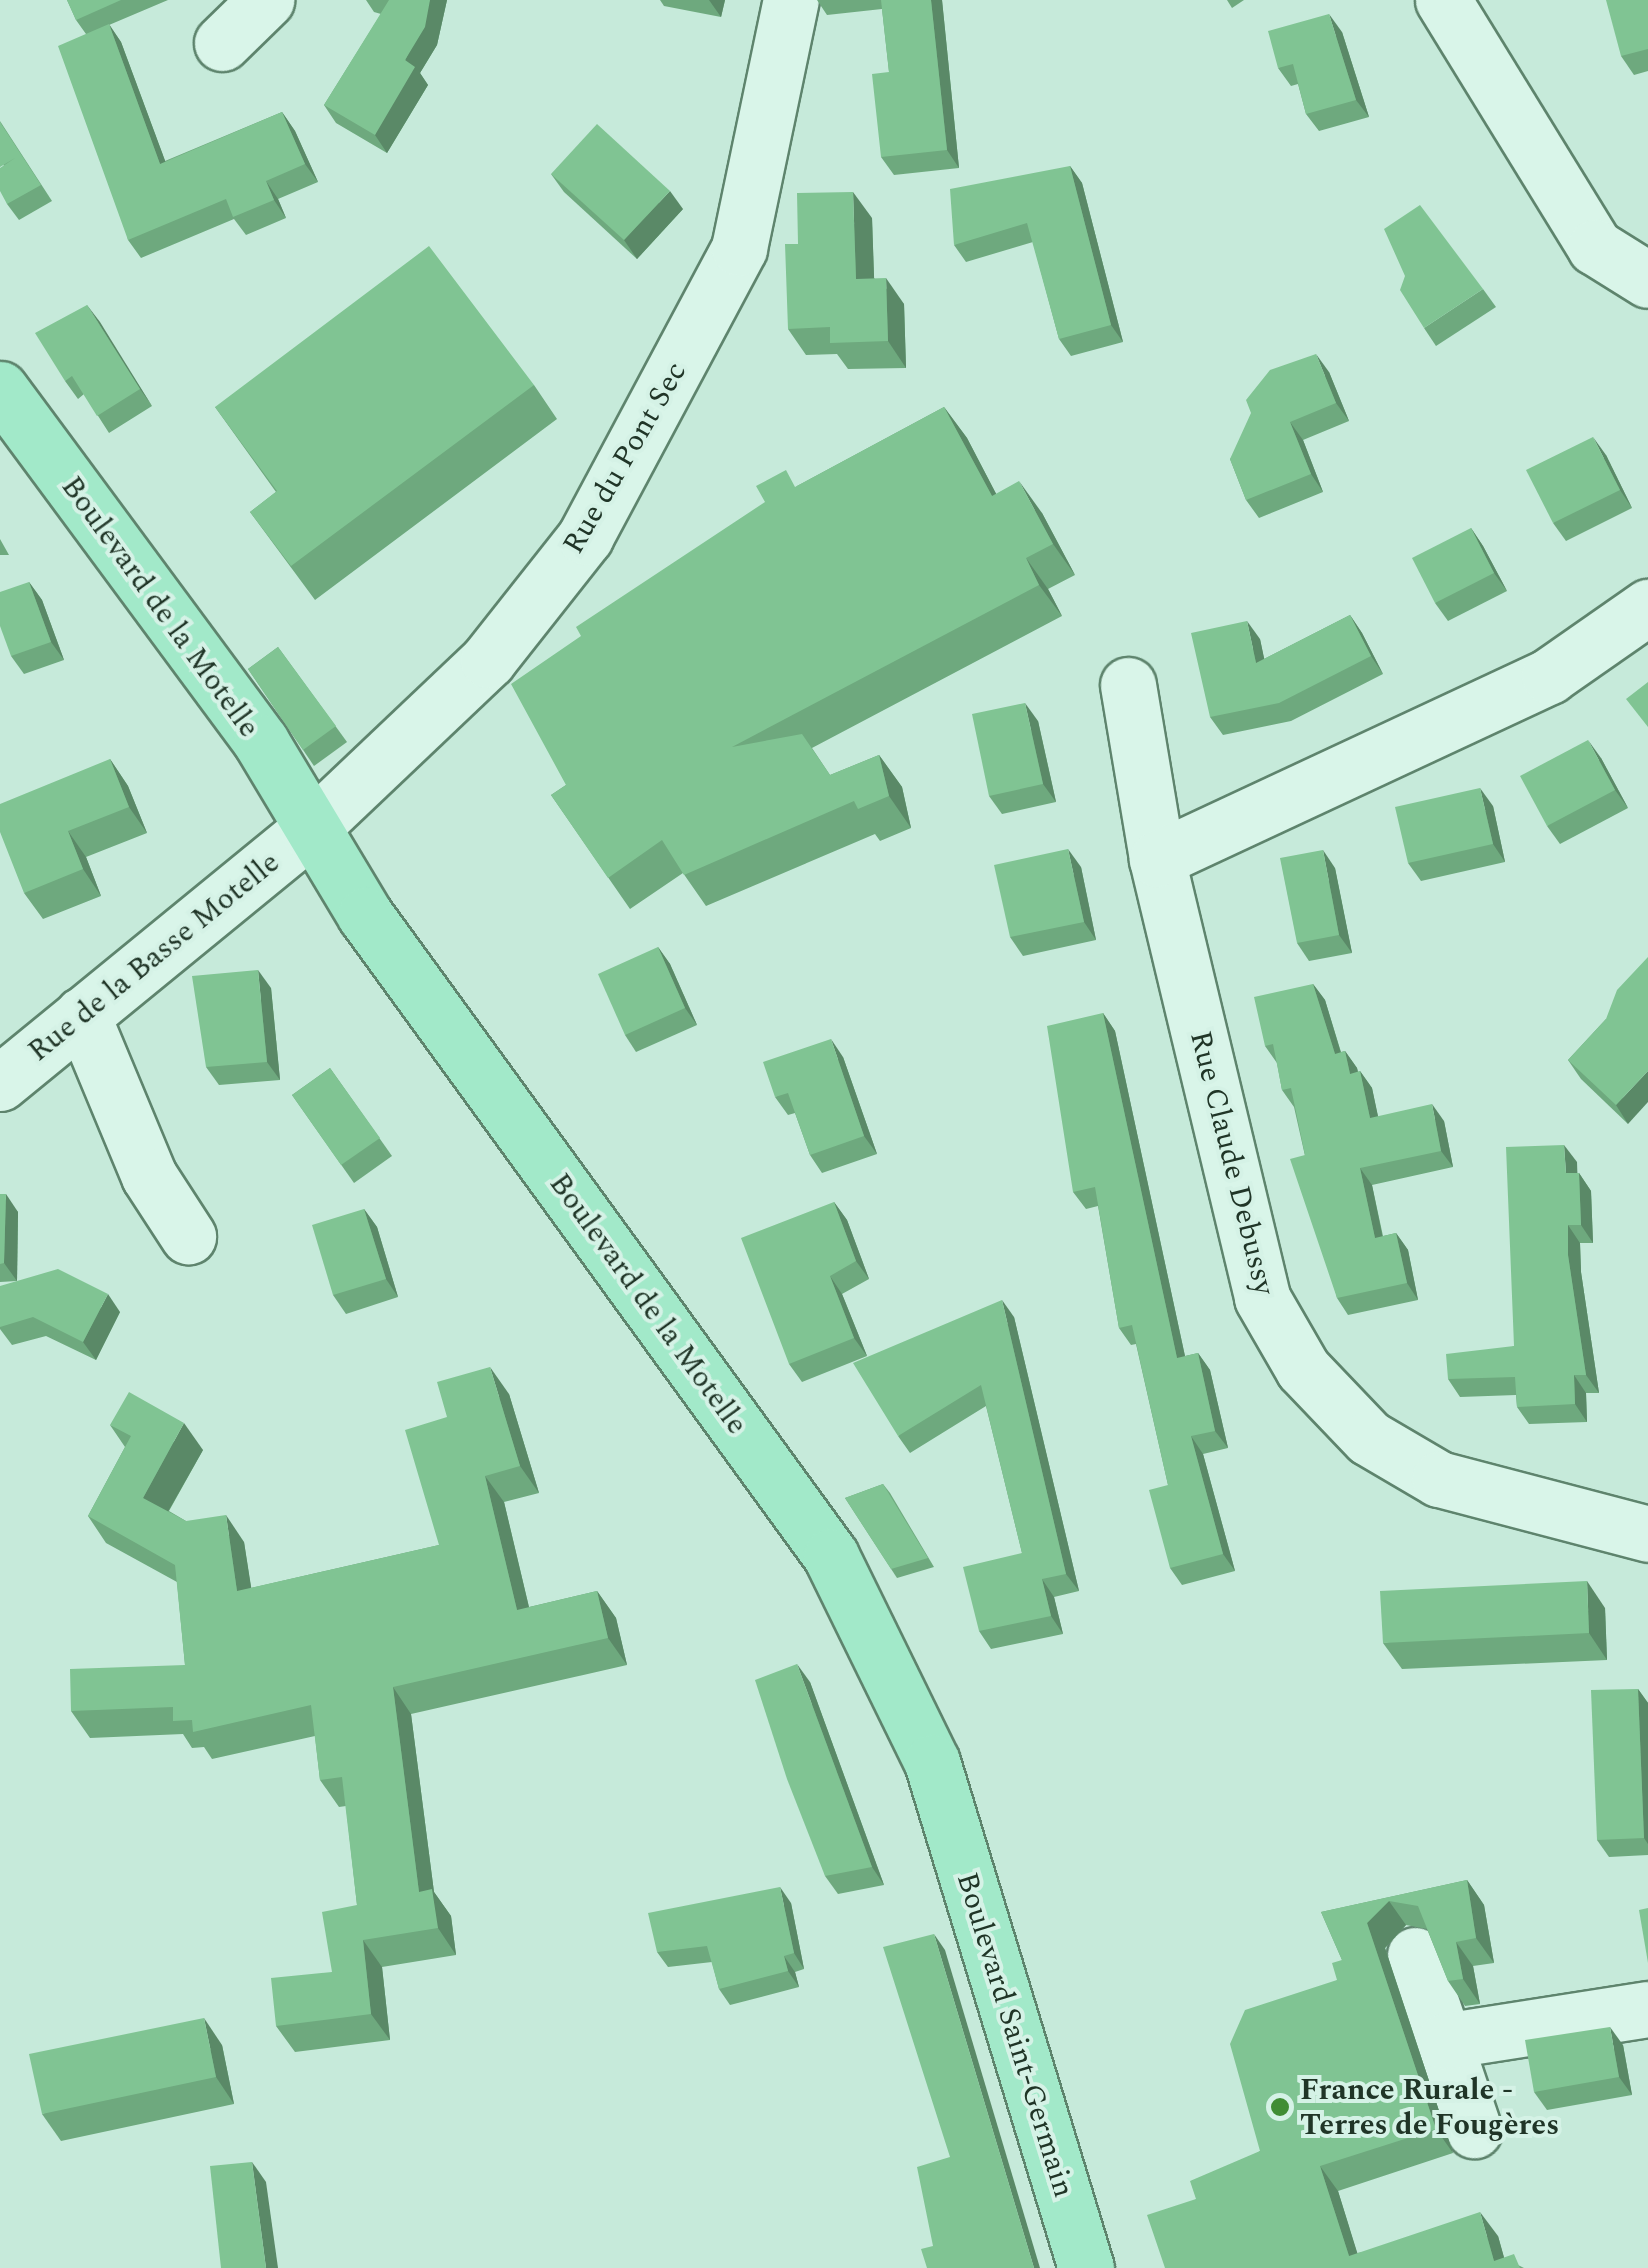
<!DOCTYPE html>
<meta charset="utf-8">
<style>
body{margin:0}
#map{position:relative;width:1648px;height:2268px;overflow:hidden;background:#c6eada;font-family:Spectral,serif}
div>[style]{position:absolute}
.roads{filter:drop-shadow(2px 0 #5e846d) drop-shadow(-2px 0 #5e846d) drop-shadow(0 2px #5e846d) drop-shadow(0 -2px #5e846d)}
.minor>*{height:55px;margin:-27.5px;padding:0 27.5px;transform-origin:27.5px;border-radius:27.5px;background:#d9f5e9}
.major>*{height:55px;margin:-27.5px;padding:0 27.5px;transform-origin:27.5px;border-radius:27.5px;background:#a2e9c9}
.wall>*{inset:0;background:#6ea97e}
.shaded-wall>*{inset:0;background:#5a8967}
.building>*{inset:0;background:#80c493}
.dots>*{width:28px;height:28px;translate:-50% -50%;box-sizing:border-box;border:5px solid #d5f2e6;border-radius:50%}
span{translate:-50% -50%;white-space:nowrap;text-align:center;line-height:1.15;-webkit-text-stroke:8px #d5f2e6;paint-order:stroke}
.street-label{font-size:30px;color:#203527}
.poi-label{font-size:30px;color:#203527;font-weight:700}
.left{translate:0 -50%;text-align:left}
</style>
<div id="map">
<div class="roads">
<div class="minor">
<i style="left:1443px;top:0;width:290px;rotate:58.4deg"></i>
<i style="left:1595px;top:247px;width:62px;rotate:31.9deg"></i>
<i style="left:222px;top:43px;width:62px;rotate:-44.3deg"></i>
<i style="left:1128px;top:685px;width:176px;rotate:80.5deg"></i>
<i style="left:1157px;top:859px;width:451px;rotate:76.5deg"></i>
<i style="left:1262px;top:1298px;width:82px;rotate:60deg"></i>
<i style="left:1303px;top:1369px;width:95px;rotate:46.3deg"></i>
<i style="left:1369px;top:1438px;width:81px;rotate:30.4deg"></i>
<i style="left:1439px;top:1479px;width:216px;rotate:14.7deg"></i>
<i style="left:1157px;top:859px;width:433px;rotate:-25deg"></i>
<i style="left:1549px;top:676px;width:121px;rotate:-34.9deg"></i>
<i style="left:82px;top:1015px;width:174px;rotate:67.4deg"></i>
<i style="left:149px;top:1176px;width:72px;rotate:57deg"></i>
<i style="left:0;top:1083px;width:398px;rotate:-39.3deg"></i>
<i style="left:308px;top:831px;width:248px;rotate:-43.5deg"></i>
<i style="left:488px;top:660px;width:157px;rotate:-51.7deg"></i>
<i style="left:585px;top:537px;width:327px;rotate:-61.9deg"></i>
<i style="left:739px;top:248px;width:253px;rotate:-78.2deg"></i>
<i style="left:1415px;top:1955px;width:185px;rotate:71.4deg"></i>
<i style="left:1444px;top:2041px;width:206px;rotate:-8.9deg"></i>
</div>
<div class="major">
<i style="left:0;top:389px;width:439px;rotate:53.5deg"></i>
<i style="left:261px;top:742px;width:202px;rotate:59deg"></i>
<i style="left:365px;top:915px;width:792px;rotate:53.98deg"></i>
<i style="left:831px;top:1556px;width:229px;rotate:63.9deg"></i>
<i style="left:932px;top:1762px;width:529px;rotate:73.07deg"></i>
</div>
</div>
<div class="wall">
<i style="clip-path:polygon(67px 0,168px 0,109px 25px,121px 42px,165px 161px,282px 112px,295px 131px,318px 182px,278px 199px,286px 218px,246px 235px,234px 219px,141px 258px,128px 240px,86px 34px,76px 20px)"></i>
<i style="clip-path:polygon(366px 0,447px 0,437px 45px,420px 73px,428px 85px,387px 153px,336px 123px,324px 105px,381px 14px,374px 12px)"></i>
<i style="clip-path:polygon(660px 0,725px 0,721px 17px,664px 6px)"></i>
<i style="clip-path:polygon(817px 0,942px 0,959px 168px,894px 175px,881px 157px,889px 72px,882px 9px,827px 15px)"></i>
<i style="clip-path:polygon(1227px 0,1244px 0,1232px 8px)"></i>
<i style="clip-path:polygon(1648px 0,1648px 71px,1634px 75px,1621px 56px)"></i>
<i style="clip-path:polygon(1342px 32px,1369px 117px,1319px 131px,1306px 114px,1298px 84px,1291px 86px,1278px 68px)"></i>
<i style="clip-path:polygon(0 121px,52px 201px,19px 220px,7px 204px)"></i>
<i style="clip-path:polygon(1070px 166px,1082px 183px,1123px 342px,1071px 356px,1059px 339px,1033px 242px,966px 262px,954px 245px)"></i>
<i style="clip-path:polygon(551px 174px,683px 209px,637px 259px,564px 192px)"></i>
<i style="clip-path:polygon(872px 218px,874px 278px,904px 304px,906px 368px,848px 369px,837px 354px,806px 355px,788px 329px,798px 244px)"></i>
<i style="clip-path:polygon(1483px 289px,1496px 307px,1436px 346px,1424px 328px)"></i>
<i style="clip-path:polygon(87px 305px,152px 406px,109px 433px,84px 394px,78px 399px,65px 381px)"></i>
<i style="clip-path:polygon(1329px 372px,1349px 421px,1303px 440px,1323px 492px,1259px 518px,1246px 500px,1230px 459px)"></i>
<i style="clip-path:polygon(534px 385px,557px 419px,315px 600px,250px 512px,276px 492px,215px 407px)"></i>
<i style="clip-path:polygon(944px 407px,967px 438px,996px 494px,1042px 513px,1075px 575px,1048px 589px,1062px 616px,812px 748px,830px 775px,879px 755px,902px 787px,911px 828px,880px 841px,875px 834px,706px 906px,683px 873px,630px 909px,551px 795px,566px 785px,797px 486px)"></i>
<i style="clip-path:polygon(1606px 455px,1632px 508px,1566px 541px,1553px 523px)"></i>
<i style="clip-path:polygon(1471px 528px,1483px 546px,1507px 591px,1448px 621px,1435px 603px)"></i>
<i style="clip-path:polygon(0 539px,9px 555px,0 555px)"></i>
<i style="clip-path:polygon(29px 582px,42px 600px,64px 660px,24px 674px,11px 656px)"></i>
<i style="clip-path:polygon(1350px 615px,1362px 633px,1383px 674px,1291px 721px,1223px 735px,1210px 717px,1260px 639px,1264px 659px)"></i>
<i style="clip-path:polygon(278px 647px,347px 742px,314px 766px,248px 669px)"></i>
<i style="clip-path:polygon(1038px 721px,1056px 802px,1002px 814px,989px 796px)"></i>
<i style="clip-path:polygon(1601px 758px,1628px 808px,1560px 844px,1547px 826px)"></i>
<i style="clip-path:polygon(110px 759px,128px 786px,147px 833px,86px 857px,101px 896px,43px 919px,24px 893px)"></i>
<i style="clip-path:polygon(1493px 806px,1505px 862px,1421px 881px,1408px 863px)"></i>
<i style="clip-path:polygon(1081px 867px,1096px 940px,1023px 956px,1010px 937px)"></i>
<i style="clip-path:polygon(1335px 868px,1352px 953px,1309px 961px,1297px 943px)"></i>
<i style="clip-path:polygon(658px 947px,670px 964px,697px 1025px,636px 1052px,625px 1035px)"></i>
<i style="clip-path:polygon(1313px 984px,1325px 1000px,1341px 1052px,1345px 1051px,1357px 1068px,1358px 1072px,1360px 1071px,1372px 1088px,1378px 1117px,1444px 1121px,1453px 1167px,1372px 1185px,1383px 1236px,1396px 1233px,1408px 1250px,1418px 1300px,1348px 1315px,1337px 1298px,1294px 1107px,1282px 1090px,1277px 1063px,1265px 1046px)"></i>
<i style="clip-path:polygon(271px 988px,280px 1080px,219px 1085px,206px 1067px)"></i>
<i style="clip-path:polygon(1103px 1013px,1115px 1031px,1185px 1356px,1198px 1353px,1210px 1370px,1228px 1448px,1203px 1454px,1235px 1571px,1182px 1585px,1170px 1568px,1168px 1485px,1136px 1344px,1131px 1345px,1119px 1328px,1098px 1206px,1086px 1209px,1073px 1192px)"></i>
<i style="clip-path:polygon(1606px 1019px,1628px 1124px,1581px 1079px,1568px 1060px)"></i>
<i style="clip-path:polygon(843px 1057px,877px 1154px,822px 1173px,810px 1155px,795px 1113px,788px 1115px,775px 1097px)"></i>
<i style="clip-path:polygon(330px 1068px,392px 1156px,354px 1183px,292px 1095px)"></i>
<i style="clip-path:polygon(1577px 1162px,1577px 1173px,1579px 1173px,1591px 1191px,1593px 1243px,1580px 1243px,1581px 1272px,1599px 1393px,1586px 1393px,1587px 1422px,1529px 1424px,1517px 1407px,1516px 1395px,1460px 1397px,1448px 1379px,1514px 1346px)"></i>
<i style="clip-path:polygon(0 1194px,18px 1212px,17px 1281px,0 1282px)"></i>
<i style="clip-path:polygon(834px 1202px,847px 1220px,869px 1279px,842px 1294px,867px 1356px,802px 1382px,789px 1364px)"></i>
<i style="clip-path:polygon(364px 1209px,377px 1227px,398px 1297px,346px 1314px,333px 1295px)"></i>
<i style="clip-path:polygon(0 1286px,120px 1312px,96px 1360px,46px 1336px,12px 1345px,0 1329px)"></i>
<i style="clip-path:polygon(1014px 1317px,1079px 1591px,1054px 1597px,1063px 1634px,991px 1649px,979px 1631px,1022px 1553px,986px 1406px,910px 1453px,898px 1436px)"></i>
<i style="clip-path:polygon(509px 1394px,539px 1493px,504px 1502px,529px 1607px,597px 1591px,616px 1618px,627px 1665px,411px 1714px,434px 1892px,451px 1916px,456px 1955px,382px 1967px,390px 2040px,295px 2052px,276px 2026px,332px 1972px,357px 1905px,346px 1806px,339px 1807px,320px 1780px,315px 1736px,212px 1759px,204px 1747px,192px 1748px,183px 1734px,90px 1738px,71px 1711px,185px 1665px,177px 1582px,106px 1543px,88px 1516px,125px 1447px,110px 1425px,203px 1450px,169px 1511px,186px 1521px,244px 1542px,251px 1588px,439px 1545px,447px 1417px)"></i>
<i style="clip-path:polygon(883px 1484px,890px 1493px,934px 1567px,897px 1578px,845px 1498px)"></i>
<i style="clip-path:polygon(1605px 1608px,1607px 1660px,1402px 1669px,1383px 1643px)"></i>
<i style="clip-path:polygon(810px 1682px,884px 1885px,838px 1894px,825px 1876px)"></i>
<i style="clip-path:polygon(1638px 1689px,1648px 1703px,1648px 1855px,1609px 1857px,1597px 1840px)"></i>
<i style="clip-path:polygon(1467px 1880px,1484px 1905px,1494px 1963px,1473px 1966px,1480px 2004px,1465px 2006px,1448px 1981px,1427px 1929px,1406px 1925px,1385px 1948px,1453px 2153px,1338px 2191px,1357px 2253px,1498px 2236px,1504px 2258px,1524px 2268px,1165px 2268px,1196px 2199px,1260px 2151px,1337px 1980px,1342px 1960px,1321px 1912px)"></i>
<i style="clip-path:polygon(791px 1903px,804px 1969px,795px 1972px,799px 1987px,730px 2005px,719px 1989px,712px 1962px,668px 1967px,657px 1952px)"></i>
<i style="clip-path:polygon(222px 2045px,234px 2104px,61px 2141px,42px 2114px)"></i>
<i style="clip-path:polygon(1623px 2045px,1632px 2095px,1547px 2110px,1534px 2092px)"></i>
</div>
<div class="shaded-wall">
<i style="clip-path:polygon(430px 0,447px 0,437px 45px,420px 73px,428px 85px,387px 153px,375px 135px)"></i>
<i style="clip-path:polygon(709px 0,725px 0,721px 17px)"></i>
<i style="clip-path:polygon(931px 0,942px 0,959px 168px,947px 150px)"></i>
<i style="clip-path:polygon(1329px 14px,1342px 32px,1369px 117px,1356px 100px)"></i>
<i style="clip-path:polygon(109px 24px,121px 42px,173px 182px,160px 164px)"></i>
<i style="clip-path:polygon(282px 112px,295px 131px,318px 182px,305px 164px)"></i>
<i style="clip-path:polygon(1070px 166px,1082px 183px,1123px 342px,1111px 325px)"></i>
<i style="clip-path:polygon(266px 181px,278px 199px,286px 218px,274px 200px)"></i>
<i style="clip-path:polygon(670px 191px,683px 209px,637px 259px,624px 240px)"></i>
<i style="clip-path:polygon(853px 192px,872px 218px,875px 305px,856px 279px)"></i>
<i style="clip-path:polygon(886px 278px,904px 304px,906px 368px,888px 341px)"></i>
<i style="clip-path:polygon(87px 305px,100px 322px,152px 406px,140px 389px)"></i>
<i style="clip-path:polygon(1316px 354px,1329px 372px,1349px 421px,1336px 403px)"></i>
<i style="clip-path:polygon(944px 407px,967px 438px,1014px 528px,992px 496px)"></i>
<i style="clip-path:polygon(1290px 422px,1303px 440px,1323px 492px,1311px 474px)"></i>
<i style="clip-path:polygon(1593px 437px,1606px 455px,1632px 508px,1620px 490px)"></i>
<i style="clip-path:polygon(1019px 481px,1042px 513px,1075px 575px,1053px 544px)"></i>
<i style="clip-path:polygon(1471px 528px,1483px 546px,1507px 591px,1494px 573px)"></i>
<i style="clip-path:polygon(1026px 558px,1048px 589px,1062px 616px,1039px 585px)"></i>
<i style="clip-path:polygon(29px 582px,42px 600px,64px 660px,51px 642px)"></i>
<i style="clip-path:polygon(1350px 615px,1362px 633px,1383px 674px,1371px 656px)"></i>
<i style="clip-path:polygon(1247px 621px,1260px 639px,1269px 681px,1256px 663px)"></i>
<i style="clip-path:polygon(1025px 703px,1038px 721px,1056px 802px,1043px 784px)"></i>
<i style="clip-path:polygon(1588px 740px,1601px 758px,1628px 808px,1615px 790px)"></i>
<i style="clip-path:polygon(879px 755px,902px 787px,911px 828px,889px 796px)"></i>
<i style="clip-path:polygon(110px 759px,128px 786px,147px 833px,129px 807px)"></i>
<i style="clip-path:polygon(1480px 788px,1493px 806px,1505px 862px,1493px 844px)"></i>
<i style="clip-path:polygon(68px 831px,86px 857px,101px 896px,83px 869px)"></i>
<i style="clip-path:polygon(1068px 849px,1081px 867px,1096px 940px,1084px 922px)"></i>
<i style="clip-path:polygon(1323px 850px,1335px 868px,1352px 953px,1339px 935px)"></i>
<i style="clip-path:polygon(658px 947px,670px 964px,697px 1025px,685px 1008px)"></i>
<i style="clip-path:polygon(258px 970px,271px 988px,280px 1080px,267px 1062px)"></i>
<i style="clip-path:polygon(1313px 984px,1325px 1000px,1346px 1070px,1335px 1054px)"></i>
<i style="clip-path:polygon(1103px 1013px,1115px 1031px,1189px 1375px,1177px 1358px)"></i>
<i style="clip-path:polygon(831px 1039px,843px 1057px,877px 1154px,864px 1136px)"></i>
<i style="clip-path:polygon(1345px 1051px,1357px 1068px,1362px 1090px,1350px 1074px)"></i>
<i style="clip-path:polygon(1360px 1071px,1372px 1088px,1382px 1135px,1370px 1118px)"></i>
<i style="clip-path:polygon(1648px 1071px,1648px 1102px,1628px 1124px,1616px 1105px)"></i>
<i style="clip-path:polygon(1432px 1104px,1444px 1121px,1453px 1167px,1441px 1151px)"></i>
<i style="clip-path:polygon(1564px 1145px,1577px 1162px,1578px 1191px,1566px 1173px)"></i>
<i style="clip-path:polygon(1360px 1168px,1372px 1185px,1386px 1254px,1375px 1238px)"></i>
<i style="clip-path:polygon(1579px 1173px,1591px 1191px,1593px 1243px,1581px 1225px)"></i>
<i style="clip-path:polygon(6px 1194px,18px 1212px,17px 1281px,4px 1263px)"></i>
<i style="clip-path:polygon(834px 1202px,847px 1220px,869px 1279px,856px 1261px)"></i>
<i style="clip-path:polygon(364px 1209px,377px 1227px,398px 1297px,386px 1279px)"></i>
<i style="clip-path:polygon(1568px 1225px,1580px 1243px,1581px 1272px,1599px 1393px,1586px 1375px,1568px 1255px)"></i>
<i style="clip-path:polygon(1396px 1233px,1408px 1250px,1418px 1300px,1407px 1283px)"></i>
<i style="clip-path:polygon(830px 1276px,842px 1294px,867px 1356px,854px 1338px)"></i>
<i style="clip-path:polygon(108px 1294px,120px 1312px,96px 1360px,83px 1342px)"></i>
<i style="clip-path:polygon(1002px 1300px,1014px 1317px,1079px 1591px,1066px 1574px)"></i>
<i style="clip-path:polygon(1198px 1353px,1210px 1370px,1228px 1448px,1215px 1431px)"></i>
<i style="clip-path:polygon(490px 1367px,509px 1394px,539px 1493px,520px 1466px)"></i>
<i style="clip-path:polygon(1574px 1375px,1586px 1393px,1587px 1422px,1575px 1404px)"></i>
<i style="clip-path:polygon(184px 1423px,203px 1450px,161px 1524px,143px 1498px)"></i>
<i style="clip-path:polygon(1191px 1436px,1203px 1454px,1235px 1571px,1223px 1554px)"></i>
<i style="clip-path:polygon(485px 1476px,504px 1502px,536px 1637px,517px 1610px)"></i>
<i style="clip-path:polygon(226px 1515px,244px 1542px,256px 1618px,237px 1591px)"></i>
<i style="clip-path:polygon(1042px 1579px,1054px 1597px,1063px 1634px,1051px 1616px)"></i>
<i style="clip-path:polygon(1587px 1581px,1605px 1608px,1607px 1660px,1589px 1633px)"></i>
<i style="clip-path:polygon(597px 1591px,616px 1618px,627px 1665px,608px 1638px)"></i>
<i style="clip-path:polygon(797px 1664px,810px 1682px,884px 1885px,872px 1867px)"></i>
<i style="clip-path:polygon(393px 1687px,411px 1714px,434px 1892px,451px 1916px,456px 1955px,438px 1928px,419px 1892px)"></i>
<i style="clip-path:polygon(1638px 1689px,1648px 1703px,1648px 1844px,1644px 1838px)"></i>
<i style="clip-path:polygon(1467px 1880px,1484px 1905px,1494px 1963px,1476px 1938px)"></i>
<i style="clip-path:polygon(780px 1887px,791px 1903px,804px 1969px,794px 1953px)"></i>
<i style="clip-path:polygon(1389px 1901px,1406px 1925px,1385px 1948px,1453px 2153px,1436px 2129px,1367px 1923px)"></i>
<i style="clip-path:polygon(934px 1934px,945px 1950px,1040px 2268px,1034px 2268px)"></i>
<i style="clip-path:polygon(363px 1940px,382px 1967px,390px 2040px,371px 2014px)"></i>
<i style="clip-path:polygon(1456px 1942px,1473px 1966px,1480px 2004px,1463px 1979px)"></i>
<i style="clip-path:polygon(784px 1956px,795px 1972px,799px 1987px,788px 1971px)"></i>
<i style="clip-path:polygon(204px 2018px,222px 2045px,234px 2104px,216px 2077px)"></i>
<i style="clip-path:polygon(1610px 2027px,1623px 2045px,1632px 2095px,1619px 2077px)"></i>
<i style="clip-path:polygon(252px 2162px,266px 2182px,278px 2268px,266px 2268px)"></i>
<i style="clip-path:polygon(1320px 2166px,1338px 2191px,1362px 2268px,1349px 2256px)"></i>
<i style="clip-path:polygon(1480px 2212px,1498px 2236px,1507px 2268px,1494px 2261px)"></i>
</div>
<div class="building">
<i style="clip-path:polygon(67px 0,121px 0,76px 20px)"></i>
<i style="clip-path:polygon(389px 0,430px 0,425px 27px,405px 60px,415px 67px,375px 135px,324px 105px)"></i>
<i style="clip-path:polygon(881px 0,931px 0,947px 150px,881px 157px,872px 74px,889px 72px)"></i>
<i style="clip-path:polygon(1606px 0,1648px 0,1648px 49px,1621px 56px)"></i>
<i style="clip-path:polygon(1329px 14px,1356px 100px,1306px 114px,1293px 64px,1278px 68px,1268px 31px)"></i>
<i style="clip-path:polygon(109px 24px,160px 164px,282px 112px,305px 164px,266px 181px,274px 200px,233px 217px,226px 199px,128px 240px,58px 46px)"></i>
<i style="clip-path:polygon(0 122px,41px 185px,7px 204px,0 191px,0 168px,15px 158px,0 167px)"></i>
<i style="clip-path:polygon(597px 124px,670px 191px,624px 240px,551px 174px)"></i>
<i style="clip-path:polygon(1070px 166px,1111px 325px,1059px 339px,1027px 223px,954px 245px,950px 189px)"></i>
<i style="clip-path:polygon(853px 192px,856px 279px,886px 278px,888px 341px,830px 343px,830px 327px,788px 329px,785px 244px,798px 244px,797px 193px)"></i>
<i style="clip-path:polygon(1420px 205px,1483px 289px,1424px 328px,1400px 290px,1405px 276px,1384px 229px)"></i>
<i style="clip-path:polygon(429px 246px,534px 385px,291px 566px,250px 512px,277px 491px,215px 407px)"></i>
<i style="clip-path:polygon(87px 305px,140px 389px,97px 416px,72px 376px,65px 381px,35px 333px)"></i>
<i style="clip-path:polygon(1316px 354px,1336px 403px,1290px 422px,1311px 474px,1246px 500px,1230px 459px,1251px 413px,1246px 400px,1270px 370px)"></i>
<i style="clip-path:polygon(944px 407px,992px 496px,1019px 481px,1053px 544px,1026px 558px,1039px 585px,732px 747px,802px 734px,830px 775px,879px 755px,889px 796px,858px 809px,854px 801px,684px 875px,662px 840px,608px 878px,551px 795px,566px 785px,511px 684px,581px 636px,576px 627px,765px 502px,756px 486px,786px 470px,795px 487px)"></i>
<i style="clip-path:polygon(1593px 437px,1620px 490px,1553px 523px,1526px 470px)"></i>
<i style="clip-path:polygon(1471px 528px,1494px 573px,1435px 603px,1412px 558px)"></i>
<i style="clip-path:polygon(29px 582px,51px 642px,11px 656px,0 626px,0 592px)"></i>
<i style="clip-path:polygon(1350px 615px,1371px 656px,1279px 703px,1210px 717px,1191px 633px,1247px 621px,1256px 663px)"></i>
<i style="clip-path:polygon(278px 647px,336px 726px,303px 750px,248px 669px)"></i>
<i style="clip-path:polygon(1648px 682px,1648px 727px,1626px 699px)"></i>
<i style="clip-path:polygon(1025px 703px,1043px 784px,989px 796px,972px 714px)"></i>
<i style="clip-path:polygon(1588px 740px,1615px 790px,1547px 826px,1520px 776px)"></i>
<i style="clip-path:polygon(110px 759px,129px 807px,68px 831px,83px 869px,24px 893px,0 832px,0 804px)"></i>
<i style="clip-path:polygon(1480px 788px,1493px 844px,1408px 863px,1395px 807px)"></i>
<i style="clip-path:polygon(1068px 849px,1084px 922px,1010px 937px,994px 865px)"></i>
<i style="clip-path:polygon(1323px 850px,1339px 935px,1297px 943px,1280px 858px)"></i>
<i style="clip-path:polygon(658px 947px,685px 1008px,625px 1035px,598px 974px)"></i>
<i style="clip-path:polygon(1648px 957px,1648px 1071px,1616px 1105px,1568px 1060px,1606px 1019px,1617px 990px)"></i>
<i style="clip-path:polygon(258px 970px,267px 1062px,206px 1067px,192px 976px)"></i>
<i style="clip-path:polygon(1313px 984px,1335px 1054px,1345px 1051px,1350px 1074px,1360px 1071px,1370px 1118px,1432px 1104px,1441px 1151px,1360px 1168px,1375px 1238px,1396px 1233px,1407px 1283px,1337px 1298px,1290px 1159px,1305px 1155px,1291px 1088px,1282px 1090px,1273px 1044px,1265px 1046px,1254px 997px)"></i>
<i style="clip-path:polygon(1103px 1013px,1177px 1358px,1198px 1353px,1215px 1431px,1191px 1436px,1223px 1554px,1170px 1568px,1149px 1490px,1168px 1485px,1132px 1325px,1119px 1328px,1095px 1187px,1073px 1192px,1047px 1026px)"></i>
<i style="clip-path:polygon(831px 1039px,864px 1136px,810px 1155px,788px 1093px,775px 1097px,763px 1062px)"></i>
<i style="clip-path:polygon(330px 1068px,380px 1138px,341px 1165px,292px 1095px)"></i>
<i style="clip-path:polygon(1564px 1145px,1566px 1173px,1579px 1173px,1581px 1225px,1568px 1225px,1568px 1255px,1586px 1375px,1574px 1375px,1575px 1404px,1517px 1407px,1515px 1377px,1448px 1379px,1446px 1354px,1514px 1346px,1506px 1147px)"></i>
<i style="clip-path:polygon(0 1194px,6px 1194px,4px 1263px,0 1264px)"></i>
<i style="clip-path:polygon(834px 1202px,856px 1261px,830px 1276px,854px 1338px,789px 1364px,741px 1238px)"></i>
<i style="clip-path:polygon(364px 1209px,386px 1279px,333px 1295px,312px 1225px)"></i>
<i style="clip-path:polygon(58px 1269px,108px 1294px,83px 1342px,33px 1317px,0 1327px,0 1286px)"></i>
<i style="clip-path:polygon(1002px 1300px,1066px 1574px,1042px 1579px,1051px 1616px,979px 1631px,963px 1567px,1022px 1553px,981px 1385px,898px 1436px,853px 1363px)"></i>
<i style="clip-path:polygon(490px 1367px,520px 1466px,485px 1476px,517px 1610px,597px 1591px,608px 1638px,393px 1687px,419px 1892px,432px 1889px,438px 1928px,363px 1940px,371px 2014px,276px 2026px,271px 1978px,332px 1972px,322px 1912px,357px 1905px,342px 1777px,320px 1780px,311px 1705px,193px 1732px,192px 1720px,173px 1721px,173px 1707px,71px 1711px,70px 1669px,185px 1665px,175px 1565px,88px 1516px,131px 1436px,110px 1425px,129px 1392px,184px 1423px,143px 1498px,186px 1521px,226px 1515px,237px 1591px,439px 1545px,405px 1430px,447px 1417px,437px 1382px)"></i>
<i style="clip-path:polygon(883px 1484px,928px 1558px,891px 1569px,845px 1498px)"></i>
<i style="clip-path:polygon(1587px 1581px,1589px 1633px,1383px 1643px,1380px 1591px)"></i>
<i style="clip-path:polygon(797px 1664px,872px 1867px,825px 1876px,787px 1779px,755px 1680px)"></i>
<i style="clip-path:polygon(1638px 1689px,1644px 1838px,1597px 1840px,1591px 1690px)"></i>
<i style="clip-path:polygon(1467px 1880px,1476px 1938px,1456px 1942px,1463px 1979px,1448px 1981px,1418px 1906px,1389px 1901px,1367px 1923px,1436px 2129px,1320px 2166px,1349px 2256px,1480px 2212px,1494px 2261px,1514px 2254px,1520px 2268px,1165px 2268px,1147px 2215px,1196px 2199px,1190px 2181px,1260px 2151px,1230px 2044px,1245px 2010px,1337px 1980px,1332px 1963px,1342px 1960px,1321px 1912px)"></i>
<i style="clip-path:polygon(780px 1887px,794px 1953px,784px 1956px,788px 1971px,719px 1989px,707px 1946px,657px 1952px,648px 1913px)"></i>
<i style="clip-path:polygon(1648px 1908px,1648px 1963px,1639px 1910px)"></i>
<i style="clip-path:polygon(934px 1934px,1034px 2268px,927px 2268px,921px 2249px,933px 2246px,917px 2167px,950px 2157px,883px 1947px)"></i>
<i style="clip-path:polygon(204px 2018px,216px 2077px,42px 2114px,29px 2054px)"></i>
<i style="clip-path:polygon(1610px 2027px,1619px 2077px,1534px 2092px,1525px 2040px)"></i>
<i style="clip-path:polygon(252px 2162px,266px 2268px,221px 2268px,210px 2166px)"></i>
</div>
<div class="dots">
<i style="left:1280px;top:2107px;background:#408d34"></i>
</div>
<div class="street-label">
<span style="left:625px;top:458px;rotate:-60deg">Rue du Pont Sec</span>
<span style="left:160px;top:607px;rotate:54deg">Boulevard de la Motelle</span>
<span style="left:154px;top:957px;rotate:-39deg">Rue de la Basse Motelle</span>
<span style="left:1232px;top:1163px;rotate:76deg">Rue Claude Debussy</span>
<span style="left:648px;top:1304px;rotate:54deg">Boulevard de la Motelle</span>
<span style="left:1015px;top:2035px;rotate:73deg">Boulevard Saint-Germain</span>
</div>
<div class="poi-label">
<span class="left" style="left:1300px;top:2107px">France Rurale -<br>Terres de Fougères</span>
</div>
</div>
